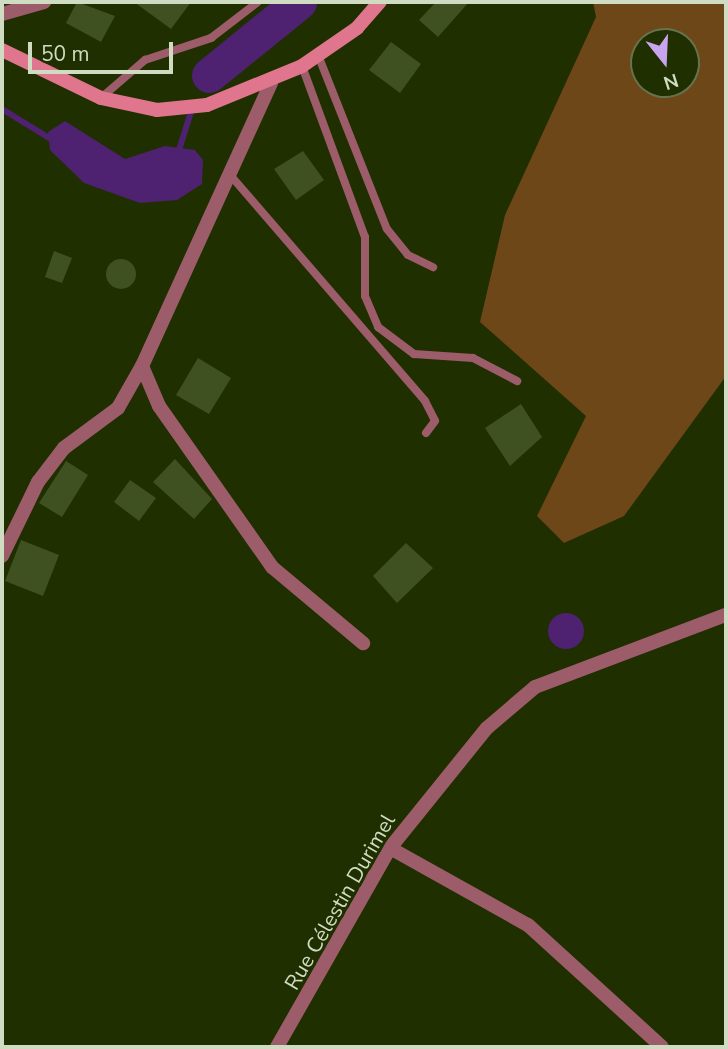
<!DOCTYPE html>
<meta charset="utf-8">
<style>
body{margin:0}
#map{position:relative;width:728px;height:1049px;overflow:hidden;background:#1f2f00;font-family:"Nunito Sans",sans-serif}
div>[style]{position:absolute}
.forest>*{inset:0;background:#6e4719}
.water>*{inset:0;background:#4f2171}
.round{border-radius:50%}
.stream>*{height:6px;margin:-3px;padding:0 3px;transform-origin:3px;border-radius:3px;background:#4f2171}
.river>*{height:35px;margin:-17.5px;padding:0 17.5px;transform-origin:17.5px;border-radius:17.5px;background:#4f2171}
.building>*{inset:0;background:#3f5121}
.lane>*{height:8px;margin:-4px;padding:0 4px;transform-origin:4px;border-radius:4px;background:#9d5c6a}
.street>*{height:14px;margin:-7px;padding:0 7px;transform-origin:7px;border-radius:7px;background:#9d5c6a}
.secondary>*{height:14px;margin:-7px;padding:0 7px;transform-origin:7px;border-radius:7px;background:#df768e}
span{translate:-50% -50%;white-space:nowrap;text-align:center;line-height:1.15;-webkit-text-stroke:6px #1f2f00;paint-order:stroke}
.street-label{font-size:21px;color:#d0dcc2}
.frame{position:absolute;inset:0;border:4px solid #d0dcc2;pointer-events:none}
.north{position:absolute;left:630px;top:28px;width:70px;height:70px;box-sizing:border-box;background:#1f2f00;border:2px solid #66744e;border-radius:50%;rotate:162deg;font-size:19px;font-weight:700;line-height:28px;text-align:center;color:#d0dcc2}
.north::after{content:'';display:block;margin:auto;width:24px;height:32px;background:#c9a5ee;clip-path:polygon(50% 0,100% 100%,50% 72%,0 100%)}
.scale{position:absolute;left:28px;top:42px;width:145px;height:32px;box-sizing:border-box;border:4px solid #d0dcc2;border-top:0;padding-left:9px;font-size:21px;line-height:24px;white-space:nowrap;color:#d0dcc2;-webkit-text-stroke:5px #1f2f00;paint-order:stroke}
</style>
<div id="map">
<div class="forest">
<i style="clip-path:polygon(evenodd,593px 2px,726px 2px,726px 376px,624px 516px,564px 543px,537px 516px,586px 416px,480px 322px,505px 215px,596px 17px,593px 2px,644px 42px,686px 42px,686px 84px,644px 84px,644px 42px)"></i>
</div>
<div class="water">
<i style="clip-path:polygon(65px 121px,125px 159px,165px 146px,195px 150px,203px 160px,202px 184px,177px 200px,140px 203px,84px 183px,50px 150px,48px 132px)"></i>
<i class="round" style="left:548px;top:613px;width:36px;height:36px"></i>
</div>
<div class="stream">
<i style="left:2px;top:109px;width:61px;rotate:31.6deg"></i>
<i style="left:178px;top:153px;width:43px;rotate:-72.4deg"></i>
</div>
<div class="river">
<i style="left:209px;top:75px;width:116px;rotate:-39deg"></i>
</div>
<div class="building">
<i style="clip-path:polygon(77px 2px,115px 16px,101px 42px,66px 23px)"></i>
<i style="clip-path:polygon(134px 2px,191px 2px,171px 29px)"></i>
<i style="clip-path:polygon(436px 2px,469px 2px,438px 37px,419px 20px)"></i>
<i style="clip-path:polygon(391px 42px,421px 64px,400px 93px,369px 70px)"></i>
<i style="clip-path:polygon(303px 151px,324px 180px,296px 200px,274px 169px)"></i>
<i style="clip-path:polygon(54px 251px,72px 258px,62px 283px,45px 277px)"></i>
<i class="round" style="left:106px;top:259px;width:30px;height:30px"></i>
<i style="clip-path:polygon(198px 358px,231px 378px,209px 414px,176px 395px)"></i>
<i style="clip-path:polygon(521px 404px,542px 437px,510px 466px,485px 428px)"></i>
<i style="clip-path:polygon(175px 459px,212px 499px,194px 519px,153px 482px)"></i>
<i style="clip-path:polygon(66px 461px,88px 475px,62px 517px,39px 503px)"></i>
<i style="clip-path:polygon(130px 480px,156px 498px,139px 521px,114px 502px)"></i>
<i style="clip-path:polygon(21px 540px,59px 555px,43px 596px,5px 581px)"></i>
<i style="clip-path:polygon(406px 543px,433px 568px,397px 603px,373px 576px)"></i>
</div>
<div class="lane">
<i style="left:318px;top:55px;width:187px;rotate:68.4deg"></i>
<i style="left:387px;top:229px;width:33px;rotate:51deg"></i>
<i style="left:408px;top:255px;width:28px;rotate:26deg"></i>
<i style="left:302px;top:66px;width:182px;rotate:69.8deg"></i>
<i style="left:365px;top:237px;width:59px;rotate:90deg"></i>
<i style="left:365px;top:296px;width:34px;rotate:67deg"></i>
<i style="left:378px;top:327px;width:45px;rotate:36.9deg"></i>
<i style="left:414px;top:354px;width:59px;rotate:3.9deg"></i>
<i style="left:473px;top:358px;width:50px;rotate:27.6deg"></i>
<i style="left:102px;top:97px;width:57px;rotate:-40.7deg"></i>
<i style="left:145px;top:60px;width:70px;rotate:-18.4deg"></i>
<i style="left:211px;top:38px;width:59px;rotate:-37.5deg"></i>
<i style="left:231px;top:176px;width:297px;rotate:49.2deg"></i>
<i style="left:425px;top:401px;width:22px;rotate:63deg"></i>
<i style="left:435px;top:421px;width:15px;rotate:127deg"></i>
</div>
<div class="street">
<i style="left:2px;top:14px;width:44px;rotate:-15.9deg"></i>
<i style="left:271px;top:83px;width:311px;rotate:114.5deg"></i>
<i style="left:142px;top:366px;width:43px;rotate:67deg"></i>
<i style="left:159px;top:406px;width:197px;rotate:54.9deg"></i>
<i style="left:272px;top:567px;width:119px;rotate:39.9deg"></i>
<i style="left:2px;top:556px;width:82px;rotate:-64.1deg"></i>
<i style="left:38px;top:482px;width:43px;rotate:-52.6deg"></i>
<i style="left:64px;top:448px;width:67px;rotate:-36.5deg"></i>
<i style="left:118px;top:408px;width:48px;rotate:-60.3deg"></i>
<i style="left:390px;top:848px;width:158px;rotate:29.2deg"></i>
<i style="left:528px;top:925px;width:181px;rotate:42.3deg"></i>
<i style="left:277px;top:1047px;width:229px;rotate:-60.4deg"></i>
<i style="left:390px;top:848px;width:154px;rotate:-51.1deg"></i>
<i style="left:487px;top:728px;width:63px;rotate:-40.5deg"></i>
<i style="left:535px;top:687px;width:204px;rotate:-20.7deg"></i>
</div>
<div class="secondary">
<i style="left:2px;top:50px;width:110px;rotate:25.9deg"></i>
<i style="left:101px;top:98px;width:57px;rotate:12.1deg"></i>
<i style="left:157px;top:110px;width:50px;rotate:-5.7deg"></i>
<i style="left:207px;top:105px;width:103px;rotate:-22.3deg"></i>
<i style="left:302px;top:66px;width:67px;rotate:-34.6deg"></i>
<i style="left:357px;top:28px;width:35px;rotate:-49deg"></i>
</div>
<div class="street-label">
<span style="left:340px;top:902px;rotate:-60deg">Rue Célestin Durimel</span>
</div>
<div class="frame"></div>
<div class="north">N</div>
<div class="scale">50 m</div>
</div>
